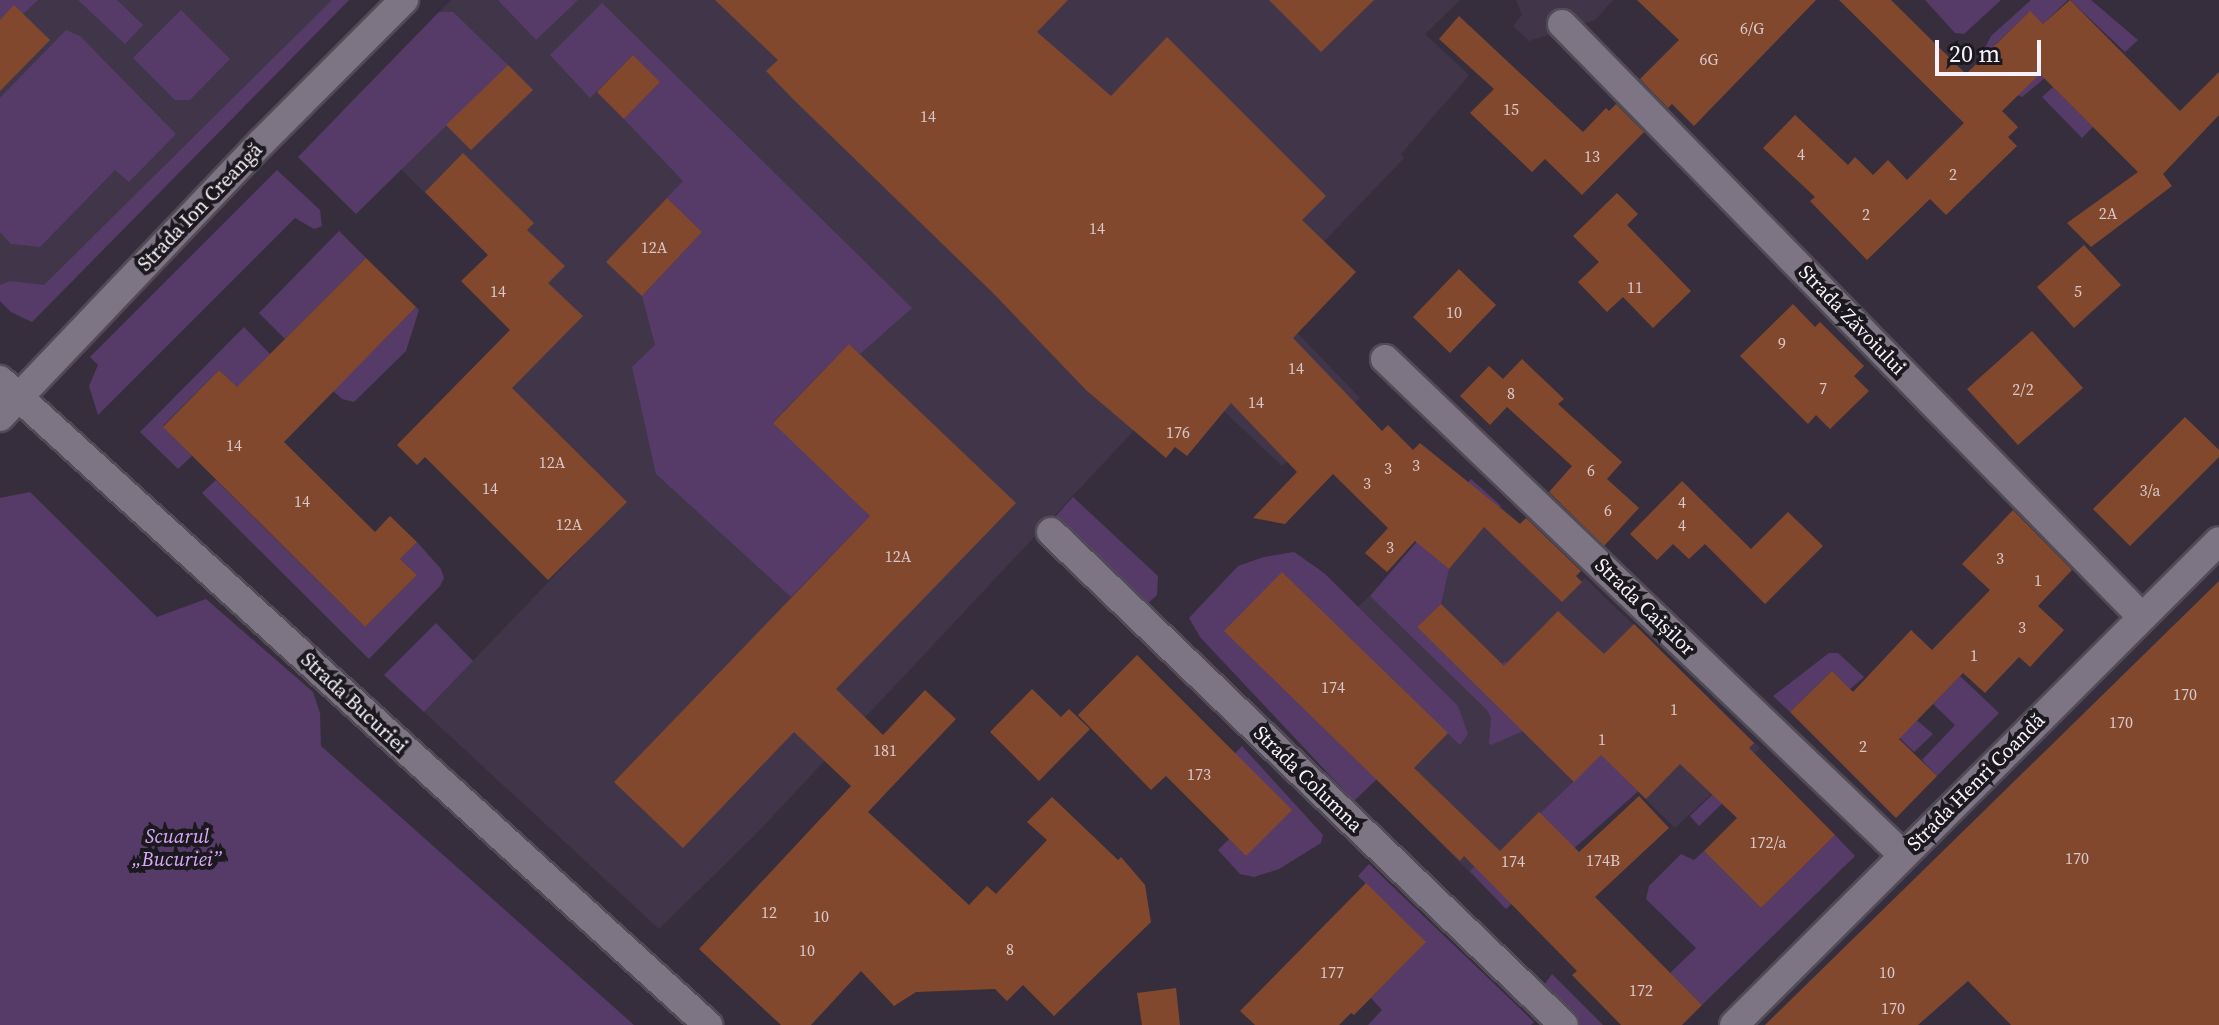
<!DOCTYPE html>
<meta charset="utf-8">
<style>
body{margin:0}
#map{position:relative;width:2219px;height:1025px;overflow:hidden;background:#362e3c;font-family:"Source Serif 4",serif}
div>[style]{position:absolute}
.built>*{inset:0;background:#413649}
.green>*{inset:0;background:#563b68}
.building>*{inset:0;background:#82482e}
.roads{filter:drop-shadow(2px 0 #514b56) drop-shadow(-2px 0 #514b56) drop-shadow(0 2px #514b56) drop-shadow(0 -2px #514b56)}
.minor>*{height:28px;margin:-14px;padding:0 14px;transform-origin:14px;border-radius:14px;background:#7d7484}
span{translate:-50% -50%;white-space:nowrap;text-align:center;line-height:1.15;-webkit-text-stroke:8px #1b181e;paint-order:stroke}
.number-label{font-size:16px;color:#dac8c8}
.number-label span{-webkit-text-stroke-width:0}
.street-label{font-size:20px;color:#f7f2fb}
.park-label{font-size:20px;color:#d8a9f8;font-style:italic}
.scale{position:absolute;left:1935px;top:40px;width:106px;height:36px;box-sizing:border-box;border:4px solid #f7f2fb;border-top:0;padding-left:10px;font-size:24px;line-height:28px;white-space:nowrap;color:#f7f2fb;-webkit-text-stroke:6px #1b181e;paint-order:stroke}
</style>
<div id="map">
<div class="built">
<i style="clip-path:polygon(0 0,349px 0,32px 322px,11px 312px,0 301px)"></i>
<i style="clip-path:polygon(451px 0,1460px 0,1425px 34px,1469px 75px,1401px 154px,1404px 158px,1267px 301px,1360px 398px,1282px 466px,1186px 375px,755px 835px,659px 929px,424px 712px,582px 547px,438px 404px,538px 304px,342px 111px)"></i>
<i style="clip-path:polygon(1516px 0,1613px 0,1595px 20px,1529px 41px,1513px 26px,1522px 15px)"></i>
<i style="clip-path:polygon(1471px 479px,1581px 581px,1585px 578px,1760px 748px,1675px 828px,1638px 792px,1506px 909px,1377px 779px,1238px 566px,1264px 557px,1294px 552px,1324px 573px,1358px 607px,1387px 579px)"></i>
</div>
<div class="green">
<i style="clip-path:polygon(0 0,38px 0,23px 14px,14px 6px,0 20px)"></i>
<i style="clip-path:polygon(78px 0,117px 0,143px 25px,125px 44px)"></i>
<i style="clip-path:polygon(332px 0,349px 0,32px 322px,11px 312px,0 301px,0 285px,10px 281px,44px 285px)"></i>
<i style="clip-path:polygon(498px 0,578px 0,536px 40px)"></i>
<i style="clip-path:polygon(1925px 0,2001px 0,1964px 34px,1955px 33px)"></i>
<i style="clip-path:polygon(2031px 0,2068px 0,2043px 24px,2029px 12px,1996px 44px,2008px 57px,2022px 91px,2040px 74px,2045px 78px,2022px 97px,2014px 93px,1992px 66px,1985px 48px,1991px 36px)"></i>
<i style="clip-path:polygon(2070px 0,2091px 0,2138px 40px,2125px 52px)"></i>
<i style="clip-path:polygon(602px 3px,912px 308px,860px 354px,849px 344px,773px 422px,870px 516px,791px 597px,656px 474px,632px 367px,655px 345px,642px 296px,702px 232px,667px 198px,683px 181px,624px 119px,660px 82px,633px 55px,590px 98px,550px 55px)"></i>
<i style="clip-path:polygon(181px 10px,230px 59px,190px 100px,175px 100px,133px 58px)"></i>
<i style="clip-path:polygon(439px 12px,453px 12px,508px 65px,356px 214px,298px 157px)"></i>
<i style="clip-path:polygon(66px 30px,80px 36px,176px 134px,129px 182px,115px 170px,40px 247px,11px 244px,0 232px,0 98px)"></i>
<i style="clip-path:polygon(2053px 87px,2093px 127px,2082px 138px,2042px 97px)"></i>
<i style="clip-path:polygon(277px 170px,320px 210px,322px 226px,314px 229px,295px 218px,98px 415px,89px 386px,98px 365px,90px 357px)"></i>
<i style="clip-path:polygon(339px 231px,366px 258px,285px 339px,259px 313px)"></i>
<i style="clip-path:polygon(416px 307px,419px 310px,406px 351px,354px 402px,342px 399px,333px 391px)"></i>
<i style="clip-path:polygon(244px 327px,270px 354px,254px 370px,262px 379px,246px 396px,219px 370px,163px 426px,192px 456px,178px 469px,140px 432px)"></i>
<i style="clip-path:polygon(1471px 479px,1501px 506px,1424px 548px,1449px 569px,1441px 604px,1417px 627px,1523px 731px,1491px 745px,1489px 744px,1491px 718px,1487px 710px,1370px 596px)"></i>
<i style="clip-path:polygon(216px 480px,365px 627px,417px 575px,400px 559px,417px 542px,441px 569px,444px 578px,440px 586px,369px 659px,202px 493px)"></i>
<i style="clip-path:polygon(30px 492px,157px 617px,206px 599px,313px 692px,320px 713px,321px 746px,634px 1025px,0 1025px,0 498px)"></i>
<i style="clip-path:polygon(1073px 497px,1158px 576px,1157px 595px,1144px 607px,1054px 518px)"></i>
<i style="clip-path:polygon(1294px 552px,1324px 573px,1458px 706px,1468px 734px,1460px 745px,1283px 573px,1377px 779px,1354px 801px,1200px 637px,1189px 618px,1238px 566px,1264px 557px)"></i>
<i style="clip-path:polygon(436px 623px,473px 661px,424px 712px,384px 675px)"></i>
<i style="clip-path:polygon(1829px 653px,1838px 653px,1864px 677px,1850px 689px,1832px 671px,1790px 712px,1773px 696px)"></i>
<i style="clip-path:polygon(1505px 661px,1638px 791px,1506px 909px,1470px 871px,1494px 846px,1480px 871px,1597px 759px,1502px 664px)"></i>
<i style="clip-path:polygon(1960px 676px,1999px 713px,1937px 776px,1922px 760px,1955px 725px,1933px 704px)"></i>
<i style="clip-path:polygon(1873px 683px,1933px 734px,1914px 752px,1859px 698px)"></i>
<i style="clip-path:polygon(1242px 746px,1323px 835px,1321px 843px,1279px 869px,1254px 877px,1240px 874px,1218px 850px,1229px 839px,1246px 856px,1235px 753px)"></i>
<i style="clip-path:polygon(1755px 754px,1778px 778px,1734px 792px,1699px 826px,1690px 816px)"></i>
<i style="clip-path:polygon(1835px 835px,1855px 856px,1702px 1005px,1670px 973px,1696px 948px,1646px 899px,1649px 886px,1681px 854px,1694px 860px,1704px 851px,1761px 908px)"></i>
<i style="clip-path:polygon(1369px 864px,1534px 1022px,1531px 1025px,1368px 1025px,1382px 1010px,1371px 998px,1425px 942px,1358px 876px)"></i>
<i style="clip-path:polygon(1552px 974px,1603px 1025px,1579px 1025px,1542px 988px)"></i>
</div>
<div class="building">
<i style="clip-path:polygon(715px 0,1068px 0,1037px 32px,1111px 96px,1167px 37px,1326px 196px,1302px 220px,1356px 272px,1293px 338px,1382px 431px,1388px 425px,1413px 450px,1420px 443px,1520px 524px,1526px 518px,1581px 571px,1576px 576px,1582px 582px,1562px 602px,1484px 527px,1449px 569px,1415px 541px,1387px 572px,1365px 553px,1388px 528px,1333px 474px,1285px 524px,1253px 518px,1297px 472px,1231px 403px,1187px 456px,1175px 447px,1166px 458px,1086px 390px,993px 293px,793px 99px,766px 71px,778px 60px)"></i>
<i style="clip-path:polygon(1269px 0,1374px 0,1321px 52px)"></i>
<i style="clip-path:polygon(1637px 0,1816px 0,1694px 126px,1672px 104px,1668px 108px,1640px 79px,1679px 40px)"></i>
<i style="clip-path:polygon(1839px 0,1891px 0,1966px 74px,2030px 11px,2043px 24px,2070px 0,2180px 111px,2219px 72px,2219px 115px,2163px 174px,2172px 186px,2091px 247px,2067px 223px,2138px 172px,2040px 74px,2002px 111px,2018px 127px,2008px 137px,2017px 146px,1946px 215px,1930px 199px,1867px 260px,1810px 201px,1815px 197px,1763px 148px,1795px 115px,1848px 165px,1855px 157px,1873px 175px,1888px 160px,1907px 180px,1964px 123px)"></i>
<i style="clip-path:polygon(14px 5px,50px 40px,0 91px,0 20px)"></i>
<i style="clip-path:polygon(1459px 16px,1583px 132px,1606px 108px,1609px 111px,1616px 104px,1644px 132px,1582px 195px,1545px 159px,1532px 172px,1470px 113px,1494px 89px,1439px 39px)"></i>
<i style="clip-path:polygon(633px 55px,660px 82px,624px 119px,597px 92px)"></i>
<i style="clip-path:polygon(508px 65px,533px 90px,471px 150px,446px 125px)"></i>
<i style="clip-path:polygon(463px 153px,534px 223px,527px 230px,565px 266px,548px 283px,583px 316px,512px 388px,627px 502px,548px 580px,425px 457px,417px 465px,397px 445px,510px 330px,461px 281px,488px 255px,425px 192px)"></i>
<i style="clip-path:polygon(1617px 193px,1638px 214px,1627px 225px,1691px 291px,1653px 328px,1623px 297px,1607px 312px,1578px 282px,1599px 262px,1573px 236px)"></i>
<i style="clip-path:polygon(667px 198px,702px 232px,642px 296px,606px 262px)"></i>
<i style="clip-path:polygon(2084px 245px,2121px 285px,2074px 328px,2037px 287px)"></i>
<i style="clip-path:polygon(366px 258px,416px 307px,284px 442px,375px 532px,390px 516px,417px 542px,400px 559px,417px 575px,365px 627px,163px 427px,219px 370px,237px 387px)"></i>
<i style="clip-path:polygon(1459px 269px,1496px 305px,1450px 353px,1413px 317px)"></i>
<i style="clip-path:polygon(1793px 304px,1815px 327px,1820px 322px,1864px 366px,1854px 376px,1869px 391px,1830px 429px,1816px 415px,1808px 424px,1740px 356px)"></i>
<i style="clip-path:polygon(2032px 331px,2083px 388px,2018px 445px,1967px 389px)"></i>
<i style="clip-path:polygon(849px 344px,1016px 503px,836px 689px,883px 735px,925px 690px,956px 719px,868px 812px,969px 905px,987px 886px,996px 894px,1047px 840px,1027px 822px,1052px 797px,1118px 860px,1121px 857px,1145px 885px,1151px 922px,1054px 1016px,1023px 985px,1007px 1001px,995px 989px,916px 992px,894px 1006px,861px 971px,811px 1025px,781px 1025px,699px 949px,851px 786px,794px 732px,683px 848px,614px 782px,870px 516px,773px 423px)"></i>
<i style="clip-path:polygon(1522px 359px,1564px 399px,1558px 404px,1622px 462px,1607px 479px,1639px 508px,1604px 546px,1549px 492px,1572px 466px,1507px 407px,1490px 425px,1460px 396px,1489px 366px,1503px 379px)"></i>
<i style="clip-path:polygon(2185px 417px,2219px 450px,2219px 457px,2130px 546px,2093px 509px)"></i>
<i style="clip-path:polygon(1682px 481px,1751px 549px,1788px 512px,1823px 546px,1765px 604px,1705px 544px,1689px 559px,1673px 544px,1657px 560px,1630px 534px)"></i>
<i style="clip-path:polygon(2013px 510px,2072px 570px,2038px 606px,2064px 630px,2030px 667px,2019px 657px,1985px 693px,1963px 673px,1899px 739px,1937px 776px,1896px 818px,1790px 712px,1832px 671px,1853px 692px,1911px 630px,1932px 650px,1990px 590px,1962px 564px)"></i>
<i style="clip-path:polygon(1282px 572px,1448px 733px,1414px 768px,1500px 851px,1539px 812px,1579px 852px,1639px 796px,1669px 828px,1595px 897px,1702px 1005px,1682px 1025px,1621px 1025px,1572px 975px,1577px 971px,1464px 856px,1460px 861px,1224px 631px)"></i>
<i style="clip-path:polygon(2219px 581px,2219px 1025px,2011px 1025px,1968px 981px,1918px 1025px,1765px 1025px)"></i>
<i style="clip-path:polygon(1441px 604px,1504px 666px,1558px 611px,1604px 654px,1634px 624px,1754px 743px,1749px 748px,1835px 835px,1761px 908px,1704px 851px,1737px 818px,1680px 764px,1646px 799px,1601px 755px,1574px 782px,1417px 627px)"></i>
<i style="clip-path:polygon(1137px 655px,1292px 810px,1246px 856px,1166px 776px,1151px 790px,1078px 715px)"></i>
<i style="clip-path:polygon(1032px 689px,1061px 717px,1069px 709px,1090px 729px,1039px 781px,990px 732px)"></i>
<i style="clip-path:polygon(1366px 883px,1426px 942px,1354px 1015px,1351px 1013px,1339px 1025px,1255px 1025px,1240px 1011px)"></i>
<i style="clip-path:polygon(1176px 988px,1180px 1025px,1142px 1025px,1137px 993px)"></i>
</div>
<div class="roads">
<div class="minor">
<i style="left:1562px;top:24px;width:828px;rotate:45.64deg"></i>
<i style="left:1385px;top:359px;width:717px;rotate:43.76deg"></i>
<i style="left:0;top:380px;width:958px;rotate:42.33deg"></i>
<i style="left:0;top:417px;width:380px;rotate:-46.4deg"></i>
<i style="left:262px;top:142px;width:201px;rotate:-45deg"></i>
<i style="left:1051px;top:532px;width:711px;rotate:43.86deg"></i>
<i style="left:1734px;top:1025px;width:685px;rotate:-44.94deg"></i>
</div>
</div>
<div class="number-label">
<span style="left:1752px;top:28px">6/G</span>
<span style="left:1709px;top:59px">6G</span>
<span style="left:1511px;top:109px">15</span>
<span style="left:928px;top:116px">14</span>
<span style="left:1801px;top:154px">4</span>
<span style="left:1592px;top:156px">13</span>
<span style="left:1953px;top:174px">2</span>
<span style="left:2108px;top:213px">2A</span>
<span style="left:1866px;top:214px">2</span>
<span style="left:1097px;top:228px">14</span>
<span style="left:654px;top:247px">12A</span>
<span style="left:1635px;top:287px">11</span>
<span style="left:498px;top:291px">14</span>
<span style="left:2078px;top:291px">5</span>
<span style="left:1454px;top:312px">10</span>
<span style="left:1782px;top:343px">9</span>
<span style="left:1296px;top:368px">14</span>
<span style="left:1823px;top:388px">7</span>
<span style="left:2023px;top:389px">2/2</span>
<span style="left:1511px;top:393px">8</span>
<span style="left:1256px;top:402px">14</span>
<span style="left:1178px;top:432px">176</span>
<span style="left:234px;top:445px">14</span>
<span style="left:552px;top:462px">12A</span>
<span style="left:1416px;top:465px">3</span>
<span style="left:1388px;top:468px">3</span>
<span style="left:1591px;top:470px">6</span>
<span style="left:1367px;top:483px">3</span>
<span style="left:490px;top:488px">14</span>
<span style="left:2150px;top:490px">3/a</span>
<span style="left:302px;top:501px">14</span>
<span style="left:1682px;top:502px">4</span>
<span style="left:1608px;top:510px">6</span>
<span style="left:569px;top:524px">12A</span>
<span style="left:1682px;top:525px">4</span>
<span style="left:1390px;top:547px">3</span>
<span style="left:898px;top:556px">12A</span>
<span style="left:2000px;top:558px">3</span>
<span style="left:2038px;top:580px">1</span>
<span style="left:2022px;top:627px">3</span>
<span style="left:1974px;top:655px">1</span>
<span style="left:1333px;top:687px">174</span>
<span style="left:2185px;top:694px">170</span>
<span style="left:1674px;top:709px">1</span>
<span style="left:2121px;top:722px">170</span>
<span style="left:1602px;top:739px">1</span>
<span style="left:1863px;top:746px">2</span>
<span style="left:885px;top:750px">181</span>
<span style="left:1199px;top:774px">173</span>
<span style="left:1768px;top:842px">172/a</span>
<span style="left:2077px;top:858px">170</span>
<span style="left:1603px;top:860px">174B</span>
<span style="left:1513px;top:861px">174</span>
<span style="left:769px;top:912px">12</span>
<span style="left:821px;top:916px">10</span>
<span style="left:1010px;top:949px">8</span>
<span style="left:807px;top:950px">10</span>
<span style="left:1332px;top:972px">177</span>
<span style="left:1887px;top:972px">10</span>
<span style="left:1641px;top:990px">172</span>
<span style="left:1893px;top:1008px">170</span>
</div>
<div class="street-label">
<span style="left:200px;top:207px;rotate:-46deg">Strada Ion Creangă</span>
<span style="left:1852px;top:320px;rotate:46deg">Strada Zăvoiului</span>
<span style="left:1645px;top:607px;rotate:44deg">Strada Caișilor</span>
<span style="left:354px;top:703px;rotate:43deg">Strada Bucuriei</span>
<span style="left:1308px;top:779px;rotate:44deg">Strada Columna</span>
<span style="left:1976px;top:782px;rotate:-45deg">Strada Henri Coandă</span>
</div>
<div class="park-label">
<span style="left:177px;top:848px">Scuarul<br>„Bucuriei”</span>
</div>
<div class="scale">20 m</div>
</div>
